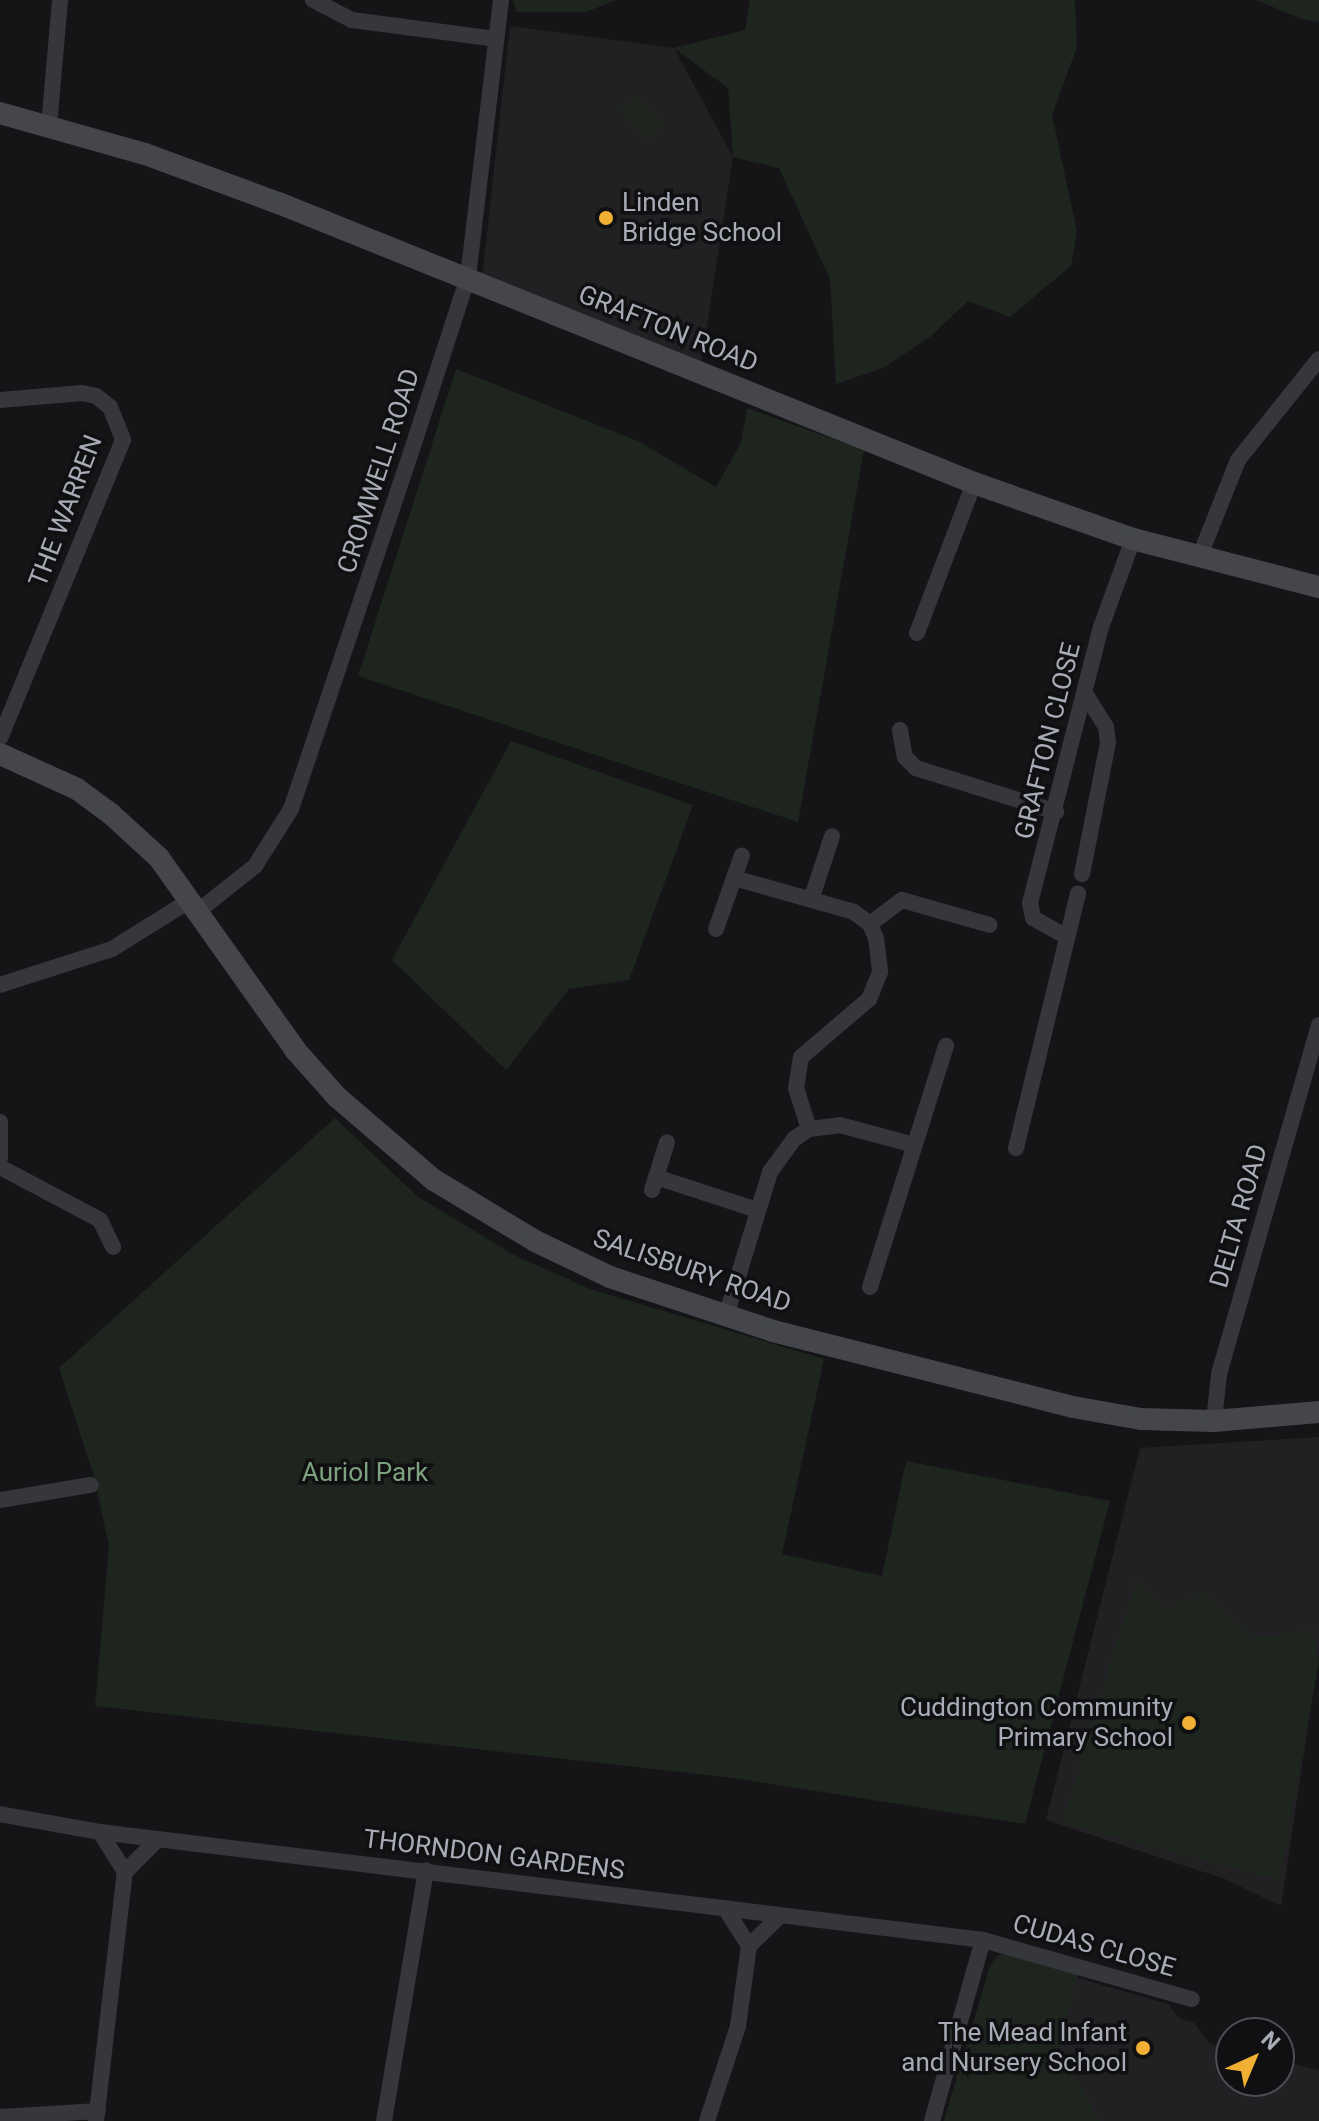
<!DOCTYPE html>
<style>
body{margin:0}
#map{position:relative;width:1319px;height:2121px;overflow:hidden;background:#151517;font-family:Roboto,sans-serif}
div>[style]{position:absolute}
.built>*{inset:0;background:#212124}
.green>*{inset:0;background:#1d251e}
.street>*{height:16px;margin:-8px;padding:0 8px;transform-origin:8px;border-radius:8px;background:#36373c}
.secondary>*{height:22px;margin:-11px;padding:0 11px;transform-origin:11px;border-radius:11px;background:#44464c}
.dots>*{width:22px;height:22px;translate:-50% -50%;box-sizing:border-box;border:4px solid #101012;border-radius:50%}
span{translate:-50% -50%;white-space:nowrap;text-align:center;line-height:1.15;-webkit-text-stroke:7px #101012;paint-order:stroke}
.poi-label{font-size:26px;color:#a7acb7}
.left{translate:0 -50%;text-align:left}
.right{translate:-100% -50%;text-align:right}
.street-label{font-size:26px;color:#a7acb7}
.park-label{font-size:26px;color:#7ea280}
.north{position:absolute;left:1215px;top:2017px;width:80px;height:80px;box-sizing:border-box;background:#101012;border:2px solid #4c4e54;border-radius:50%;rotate:44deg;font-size:22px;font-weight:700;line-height:32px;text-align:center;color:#a7acb7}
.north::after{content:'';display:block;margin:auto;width:28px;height:36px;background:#f1b033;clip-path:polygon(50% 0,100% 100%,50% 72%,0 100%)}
</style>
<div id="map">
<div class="built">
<i style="clip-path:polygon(510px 26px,674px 48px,733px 157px,701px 364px,482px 278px)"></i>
<i style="clip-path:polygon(1319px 1437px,1319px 1654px,1281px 1906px,1225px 1879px,1046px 1820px,1140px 1448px)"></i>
<i style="clip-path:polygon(998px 1955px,1168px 2004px,1180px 2019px,1193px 2022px,1210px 2044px,1231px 2049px,1231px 2081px,1279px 2081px,1279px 2061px,1319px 2070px,1319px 2121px,944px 2121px,991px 1964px)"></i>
</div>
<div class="green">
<i style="clip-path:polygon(513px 0,616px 0,586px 12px,516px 12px)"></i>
<i style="clip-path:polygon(750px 0,1075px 0,1077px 47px,1052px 115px,1077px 231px,1071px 266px,1010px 317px,968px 301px,930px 337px,883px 368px,836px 384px,830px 279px,779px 168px,733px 157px,728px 88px,674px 48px,745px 30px)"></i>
<i style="clip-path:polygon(1256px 0,1319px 0,1319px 22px,1302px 19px)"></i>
<i style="clip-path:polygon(637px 94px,665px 125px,647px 141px,619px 109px)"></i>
<i style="clip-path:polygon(456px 369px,638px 441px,716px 487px,741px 443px,747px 408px,864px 450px,798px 822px,358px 676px)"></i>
<i style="clip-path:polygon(511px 741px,693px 805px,629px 980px,569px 989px,506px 1070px,392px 960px)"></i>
<i style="clip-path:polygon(335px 1118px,417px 1196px,514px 1255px,590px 1289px,824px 1359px,782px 1554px,882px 1576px,906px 1461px,1110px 1501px,1025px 1824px,733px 1778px,95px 1706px,109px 1546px,94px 1477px,59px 1368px)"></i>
<i style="clip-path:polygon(1136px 1580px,1166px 1609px,1204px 1591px,1253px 1638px,1313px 1630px,1319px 1662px,1279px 1880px,1062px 1823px)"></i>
<i style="clip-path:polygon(1008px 1953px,1078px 1975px,1058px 2048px,1100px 2121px,944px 2121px,990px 1966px,998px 1955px)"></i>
</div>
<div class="street">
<i style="left:313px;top:0;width:44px;rotate:27.1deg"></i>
<i style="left:352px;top:20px;width:145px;rotate:7.5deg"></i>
<i style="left:49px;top:126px;width:126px;rotate:-85deg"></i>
<i style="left:0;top:400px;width:82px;rotate:-4.9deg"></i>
<i style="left:82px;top:393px;width:14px;rotate:12deg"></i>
<i style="left:96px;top:396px;width:18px;rotate:38deg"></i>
<i style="left:110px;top:407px;width:35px;rotate:68deg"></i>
<i style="left:123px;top:440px;width:322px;rotate:112.4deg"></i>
<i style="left:1199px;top:558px;width:105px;rotate:-68.3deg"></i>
<i style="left:1238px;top:460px;width:129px;rotate:-51.3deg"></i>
<i style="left:917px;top:633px;width:160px;rotate:-69.2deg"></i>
<i style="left:900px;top:730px;width:27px;rotate:80deg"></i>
<i style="left:905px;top:757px;width:16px;rotate:45deg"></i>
<i style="left:916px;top:768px;width:147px;rotate:17.4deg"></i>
<i style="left:1082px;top:874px;width:134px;rotate:-78.8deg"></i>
<i style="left:1108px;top:743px;width:16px;rotate:-97deg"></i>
<i style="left:1106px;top:727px;width:38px;rotate:-122deg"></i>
<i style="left:734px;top:878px;width:125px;rotate:15.8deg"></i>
<i style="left:854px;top:912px;width:20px;rotate:37deg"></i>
<i style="left:870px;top:924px;width:15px;rotate:67deg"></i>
<i style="left:876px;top:938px;width:34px;rotate:83deg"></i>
<i style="left:880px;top:972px;width:29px;rotate:112deg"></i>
<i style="left:869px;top:999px;width:89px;rotate:139.5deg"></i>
<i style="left:801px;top:1057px;width:31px;rotate:99deg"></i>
<i style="left:796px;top:1088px;width:43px;rotate:72.4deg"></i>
<i style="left:812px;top:897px;width:64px;rotate:-71.8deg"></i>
<i style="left:197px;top:912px;width:74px;rotate:-38.4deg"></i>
<i style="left:255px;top:866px;width:67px;rotate:-57.7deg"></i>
<i style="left:291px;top:809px;width:392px;rotate:-71.4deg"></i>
<i style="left:416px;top:437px;width:168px;rotate:-72deg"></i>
<i style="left:468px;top:277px;width:279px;rotate:-83.2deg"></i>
<i style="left:870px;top:924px;width:40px;rotate:-37deg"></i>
<i style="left:902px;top:900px;width:91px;rotate:15.9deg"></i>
<i style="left:716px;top:929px;width:78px;rotate:-70.6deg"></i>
<i style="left:1067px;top:937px;width:39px;rotate:-151deg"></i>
<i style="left:1033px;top:918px;width:15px;rotate:-101deg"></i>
<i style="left:1030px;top:903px;width:285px;rotate:-75.6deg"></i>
<i style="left:1101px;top:627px;width:94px;rotate:-70deg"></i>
<i style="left:0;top:985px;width:118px;rotate:-17.8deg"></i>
<i style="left:112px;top:949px;width:91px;rotate:-31.9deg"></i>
<i style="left:0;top:1122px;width:36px;rotate:90deg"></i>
<i style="left:1016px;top:1148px;width:262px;rotate:-76.3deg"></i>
<i style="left:0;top:1167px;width:113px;rotate:27.9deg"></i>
<i style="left:100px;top:1220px;width:30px;rotate:64deg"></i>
<i style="left:656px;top:1177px;width:106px;rotate:18.1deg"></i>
<i style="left:652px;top:1190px;width:50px;rotate:-72.6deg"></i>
<i style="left:870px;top:1287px;width:253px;rotate:-72.5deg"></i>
<i style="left:726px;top:1316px;width:151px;rotate:-73deg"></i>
<i style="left:770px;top:1172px;width:41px;rotate:-54deg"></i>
<i style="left:794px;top:1139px;width:18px;rotate:-34deg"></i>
<i style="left:809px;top:1129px;width:31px;rotate:-7deg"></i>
<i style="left:840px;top:1125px;width:77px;rotate:15.1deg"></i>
<i style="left:1214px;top:1421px;width:47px;rotate:-83.9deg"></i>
<i style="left:1219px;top:1374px;width:363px;rotate:-74deg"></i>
<i style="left:0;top:1500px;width:92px;rotate:-9.4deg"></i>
<i style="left:0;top:1814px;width:102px;rotate:10.2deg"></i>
<i style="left:100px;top:1832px;width:890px;rotate:6.97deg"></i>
<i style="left:983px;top:1940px;width:217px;rotate:15.8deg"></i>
<i style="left:125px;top:1872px;width:45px;rotate:-45deg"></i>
<i style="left:749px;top:1946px;width:43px;rotate:-44.1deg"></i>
<i style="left:0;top:2117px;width:98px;rotate:-3.5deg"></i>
<i style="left:96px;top:2121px;width:251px;rotate:-83.4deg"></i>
<i style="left:125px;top:1872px;width:47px;rotate:-122deg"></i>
<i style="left:384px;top:2121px;width:254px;rotate:-80.5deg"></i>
<i style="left:707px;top:2121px;width:100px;rotate:-71.9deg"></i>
<i style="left:738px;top:2026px;width:81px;rotate:-82.2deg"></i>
<i style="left:749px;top:1946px;width:45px;rotate:-122.3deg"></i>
<i style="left:932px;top:2121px;width:188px;rotate:-74.3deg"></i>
</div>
<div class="secondary">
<i style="left:0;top:113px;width:151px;rotate:15.8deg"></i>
<i style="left:145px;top:154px;width:145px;rotate:20.2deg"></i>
<i style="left:281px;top:204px;width:747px;rotate:21.93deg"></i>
<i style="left:974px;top:483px;width:169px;rotate:19.4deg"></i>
<i style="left:1133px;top:539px;width:192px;rotate:14.5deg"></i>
<i style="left:0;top:754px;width:85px;rotate:24.4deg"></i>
<i style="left:77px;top:789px;width:42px;rotate:36.3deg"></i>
<i style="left:111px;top:814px;width:65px;rotate:42.5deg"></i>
<i style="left:159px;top:858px;width:237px;rotate:54.6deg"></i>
<i style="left:296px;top:1051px;width:62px;rotate:48.3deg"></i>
<i style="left:337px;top:1097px;width:128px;rotate:40.6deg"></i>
<i style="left:434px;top:1180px;width:118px;rotate:31.1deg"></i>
<i style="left:535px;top:1241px;width:83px;rotate:25.6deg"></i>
<i style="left:610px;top:1277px;width:172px;rotate:18.3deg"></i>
<i style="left:773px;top:1331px;width:309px;rotate:14.2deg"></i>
<i style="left:1073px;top:1407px;width:69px;rotate:10deg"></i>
<i style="left:1141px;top:1419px;width:73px;rotate:1.6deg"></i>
<i style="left:1214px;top:1421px;width:105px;rotate:-4.9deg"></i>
</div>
<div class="dots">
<i style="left:606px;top:218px;background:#f1b033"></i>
<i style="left:1189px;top:1723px;background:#f1b033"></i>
<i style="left:1143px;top:2048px;background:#f1b033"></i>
</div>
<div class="poi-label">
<span class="left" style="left:622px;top:218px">Linden<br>Bridge School</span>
<span class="right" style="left:1173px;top:1723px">Cuddington Community<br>Primary School</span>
<span class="right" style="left:1127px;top:2048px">The Mead Infant<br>and Nursery School</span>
</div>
<div class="street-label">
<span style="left:668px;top:329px;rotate:22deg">GRAFTON ROAD</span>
<span style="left:379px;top:471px;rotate:-72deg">CROMWELL ROAD</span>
<span style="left:66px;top:511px;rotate:-69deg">THE WARREN</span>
<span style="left:1048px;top:741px;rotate:-76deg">GRAFTON CLOSE</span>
<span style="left:1239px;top:1216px;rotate:-74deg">DELTA ROAD</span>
<span style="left:692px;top:1271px;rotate:19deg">SALISBURY ROAD</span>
<span style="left:494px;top:1855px;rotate:7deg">THORNDON GARDENS</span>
<span style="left:1094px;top:1946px;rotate:16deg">CUDAS CLOSE</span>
</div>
<div class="park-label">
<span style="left:365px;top:1473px">Auriol Park</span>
</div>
<div class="north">N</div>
</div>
